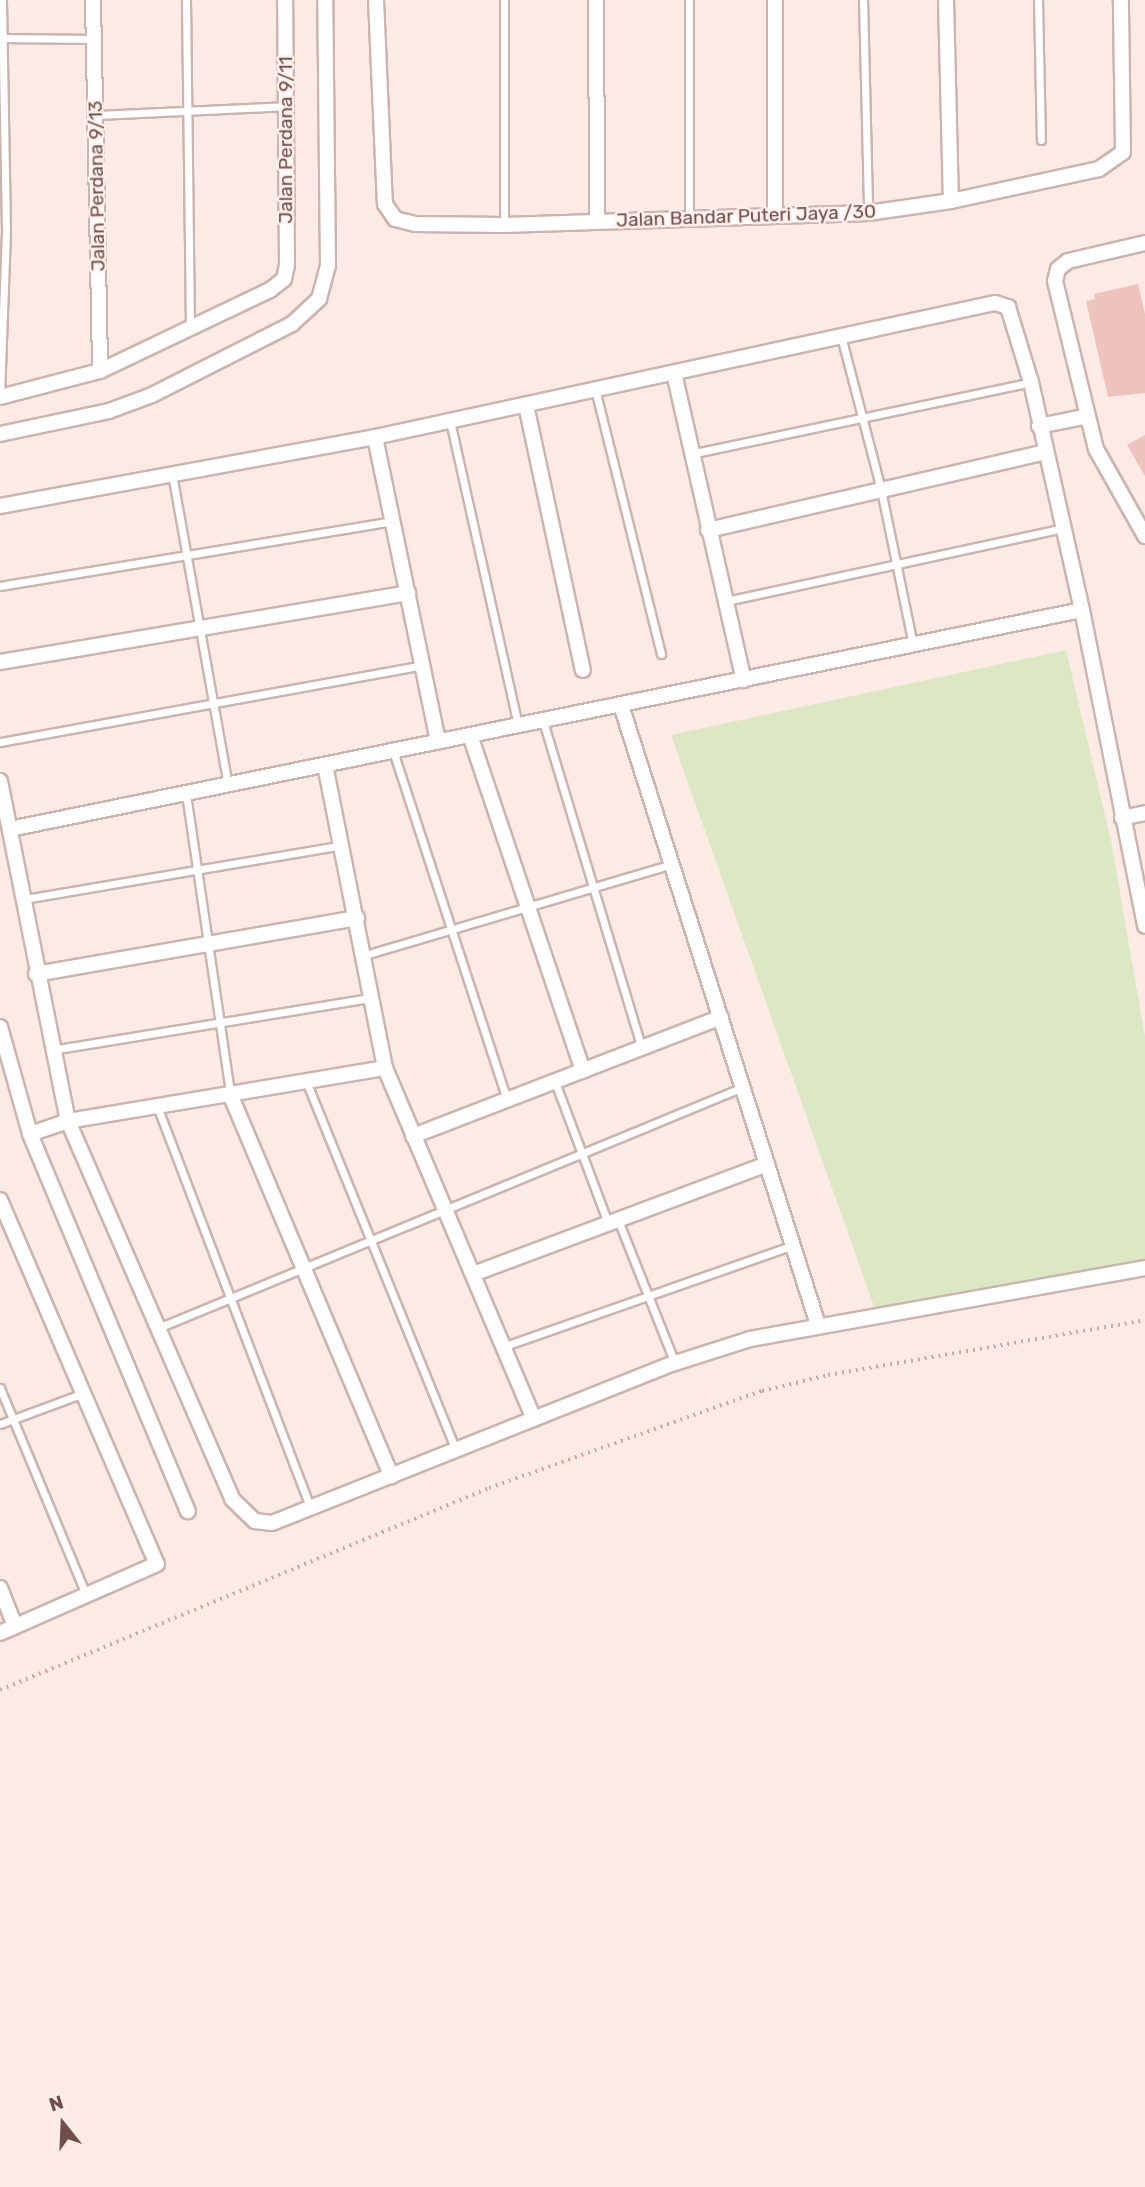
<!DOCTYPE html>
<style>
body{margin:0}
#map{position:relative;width:1145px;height:2187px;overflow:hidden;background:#fbebe4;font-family:Rubik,sans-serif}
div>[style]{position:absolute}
.green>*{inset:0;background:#dce7c3}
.building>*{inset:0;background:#eec3bd}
.path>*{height:3.5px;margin-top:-1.75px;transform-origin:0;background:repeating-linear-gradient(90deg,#d3a6a1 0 2px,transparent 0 7px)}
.roads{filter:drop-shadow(2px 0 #cdb3ae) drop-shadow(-2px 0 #cdb3ae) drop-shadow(0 2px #cdb3ae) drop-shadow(0 -2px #cdb3ae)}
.service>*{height:7px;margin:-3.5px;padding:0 3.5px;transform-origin:3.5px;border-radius:3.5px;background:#fff}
.minor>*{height:14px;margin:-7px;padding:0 7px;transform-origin:7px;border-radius:7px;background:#fff}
span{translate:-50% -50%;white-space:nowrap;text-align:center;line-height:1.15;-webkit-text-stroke:5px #fef0ea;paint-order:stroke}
.street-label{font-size:19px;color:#714e4b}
.north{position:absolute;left:28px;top:2089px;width:70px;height:70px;-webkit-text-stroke:5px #fef0ea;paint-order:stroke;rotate:342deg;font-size:19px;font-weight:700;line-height:28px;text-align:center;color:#714e4b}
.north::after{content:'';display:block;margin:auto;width:24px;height:32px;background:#714e4b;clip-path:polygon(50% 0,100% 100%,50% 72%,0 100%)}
</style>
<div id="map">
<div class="green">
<i style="clip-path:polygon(1066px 650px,1111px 841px,1145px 1037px,1145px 1262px,875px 1309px,671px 735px)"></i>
</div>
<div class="building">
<i style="clip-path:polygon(1138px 284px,1145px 314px,1145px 393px,1108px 397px,1086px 301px,1095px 299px,1094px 294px)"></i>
<i style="clip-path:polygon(1145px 435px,1145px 476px,1127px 445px)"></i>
</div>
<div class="path">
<i style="left:0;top:1690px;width:529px;rotate:-22.44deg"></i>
<i style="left:489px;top:1488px;width:290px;rotate:-19.6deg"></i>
<i style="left:762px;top:1391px;width:68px;rotate:-13.6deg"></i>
<i style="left:828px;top:1375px;width:322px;rotate:-9.8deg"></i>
</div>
<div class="roads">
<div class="service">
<i style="left:186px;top:0;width:329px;rotate:89.3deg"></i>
<i style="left:504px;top:0;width:225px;rotate:90deg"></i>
<i style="left:689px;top:0;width:219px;rotate:90deg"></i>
<i style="left:863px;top:0;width:212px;rotate:88.6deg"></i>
<i style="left:1038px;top:0;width:140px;rotate:88.8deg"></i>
<i style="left:0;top:38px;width:93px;rotate:0.6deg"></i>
<i style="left:96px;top:115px;width:190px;rotate:-2.7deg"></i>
<i style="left:841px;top:336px;width:159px;rotate:75.4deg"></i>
<i style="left:881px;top:490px;width:157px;rotate:78.3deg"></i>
<i style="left:595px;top:389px;width:273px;rotate:76deg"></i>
<i style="left:0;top:395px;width:164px;rotate:-87.9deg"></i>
<i style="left:6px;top:231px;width:231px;rotate:-91deg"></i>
<i style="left:450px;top:421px;width:312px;rotate:77.4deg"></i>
<i style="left:690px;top:454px;width:349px;rotate:-11.9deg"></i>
<i style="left:172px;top:474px;width:315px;rotate:79.8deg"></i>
<i style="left:0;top:586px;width:398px;rotate:-9.4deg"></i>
<i style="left:726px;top:601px;width:345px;rotate:-12.2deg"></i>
<i style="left:543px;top:721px;width:342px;rotate:73.2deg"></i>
<i style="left:0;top:742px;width:430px;rotate:-10.3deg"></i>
<i style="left:393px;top:751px;width:367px;rotate:71.9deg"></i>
<i style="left:186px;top:794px;width:302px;rotate:81.6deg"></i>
<i style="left:24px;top:899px;width:324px;rotate:-9.6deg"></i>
<i style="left:365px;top:955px;width:320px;rotate:-16.5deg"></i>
<i style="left:52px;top:1050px;width:323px;rotate:-9.3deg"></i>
<i style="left:306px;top:1081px;width:398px;rotate:67.9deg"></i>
<i style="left:555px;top:1082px;width:151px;rotate:69.4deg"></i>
<i style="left:157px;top:1106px;width:429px;rotate:69.1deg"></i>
<i style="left:618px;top:1220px;width:154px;rotate:68.3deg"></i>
<i style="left:158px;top:1328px;width:633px;rotate:-22.39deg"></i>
<i style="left:505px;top:1346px;width:305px;rotate:-19.3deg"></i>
<i style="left:0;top:1388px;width:226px;rotate:67.4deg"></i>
<i style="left:0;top:1424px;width:90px;rotate:-20.3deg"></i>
</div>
<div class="minor">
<i style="left:93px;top:0;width:371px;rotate:88.9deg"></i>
<i style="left:376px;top:0;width:204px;rotate:87.5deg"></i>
<i style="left:385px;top:204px;width:18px;rotate:56deg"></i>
<i style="left:395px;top:219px;width:21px;rotate:14deg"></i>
<i style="left:415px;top:224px;width:89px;rotate:0.6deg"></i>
<i style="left:504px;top:225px;width:364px;rotate:-1.9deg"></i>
<i style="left:868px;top:213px;width:84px;rotate:-8.2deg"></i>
<i style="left:951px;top:201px;width:151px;rotate:-12.2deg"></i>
<i style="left:1099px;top:169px;width:29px;rotate:-35deg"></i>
<i style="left:1123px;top:152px;width:152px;rotate:-90.8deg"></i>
<i style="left:596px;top:0;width:221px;rotate:89.7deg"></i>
<i style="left:775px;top:0;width:216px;rotate:90deg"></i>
<i style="left:946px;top:0;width:201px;rotate:88.6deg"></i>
<i style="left:1145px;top:243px;width:79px;rotate:166.8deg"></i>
<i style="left:1068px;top:261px;width:13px;rotate:141deg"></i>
<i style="left:1058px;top:269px;width:12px;rotate:104deg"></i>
<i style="left:1055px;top:281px;width:173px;rotate:76.3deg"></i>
<i style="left:1096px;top:449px;width:100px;rotate:60.6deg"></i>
<i style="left:674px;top:373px;width:315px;rotate:77.2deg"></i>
<i style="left:0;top:397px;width:103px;rotate:-14.6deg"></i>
<i style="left:100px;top:371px;width:188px;rotate:-25.5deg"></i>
<i style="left:270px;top:290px;width:18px;rotate:-38deg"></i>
<i style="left:284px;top:279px;width:14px;rotate:-78deg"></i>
<i style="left:287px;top:265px;width:265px;rotate:-90.4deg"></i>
<i style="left:526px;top:405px;width:271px;rotate:77.9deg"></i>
<i style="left:1039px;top:426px;width:50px;rotate:-11.5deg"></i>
<i style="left:0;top:434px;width:111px;rotate:-11.9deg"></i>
<i style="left:109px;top:411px;width:46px;rotate:-20.4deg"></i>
<i style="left:152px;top:395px;width:157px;rotate:-26.9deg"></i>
<i style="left:292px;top:324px;width:37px;rotate:-43deg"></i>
<i style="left:319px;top:299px;width:35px;rotate:-75deg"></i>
<i style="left:328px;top:265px;width:265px;rotate:-90.6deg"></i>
<i style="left:375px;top:437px;width:311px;rotate:78.3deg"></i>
<i style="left:0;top:506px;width:381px;rotate:-10.4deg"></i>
<i style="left:375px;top:437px;width:634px;rotate:-12.2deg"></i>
<i style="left:995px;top:303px;width:14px;rotate:17deg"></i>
<i style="left:1008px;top:307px;width:78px;rotate:73deg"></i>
<i style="left:1031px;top:382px;width:234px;rotate:77.4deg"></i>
<i style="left:1082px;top:610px;width:322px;rotate:78.7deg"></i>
<i style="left:708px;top:530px;width:347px;rotate:-13deg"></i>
<i style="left:0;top:662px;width:414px;rotate:-9.6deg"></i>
<i style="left:621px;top:705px;width:651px;rotate:72.37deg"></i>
<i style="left:470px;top:735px;width:354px;rotate:71.4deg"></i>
<i style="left:325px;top:765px;width:309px;rotate:78.8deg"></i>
<i style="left:385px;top:1068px;width:381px;rotate:67deg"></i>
<i style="left:0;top:781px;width:347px;rotate:78.7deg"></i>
<i style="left:68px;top:1121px;width:412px;rotate:66.5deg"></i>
<i style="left:232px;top:1499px;width:32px;rotate:44deg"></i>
<i style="left:255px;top:1521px;width:17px;rotate:7deg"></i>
<i style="left:272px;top:1523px;width:434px;rotate:-21.7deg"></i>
<i style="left:675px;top:1363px;width:79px;rotate:-17.7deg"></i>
<i style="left:750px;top:1339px;width:401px;rotate:-10.2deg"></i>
<i style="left:1122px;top:818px;width:24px;rotate:-12deg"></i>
<i style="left:10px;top:829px;width:1094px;rotate:-11.55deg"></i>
<i style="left:36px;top:974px;width:326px;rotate:-9.9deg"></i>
<i style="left:0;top:1027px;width:111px;rotate:74.3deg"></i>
<i style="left:30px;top:1134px;width:409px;rotate:67.3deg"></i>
<i style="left:230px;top:1094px;width:415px;rotate:67.1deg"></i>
<i style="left:30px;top:1134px;width:40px;rotate:-18.9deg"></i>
<i style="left:68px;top:1121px;width:321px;rotate:-9.5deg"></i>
<i style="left:413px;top:1136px;width:330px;rotate:-21.1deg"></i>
<i style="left:0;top:1200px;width:396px;rotate:66.7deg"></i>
<i style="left:157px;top:1564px;width:171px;rotate:156.3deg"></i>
<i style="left:473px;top:1274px;width:314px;rotate:-20.5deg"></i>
<i style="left:0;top:1588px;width:41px;rotate:68.5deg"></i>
</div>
</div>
<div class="street-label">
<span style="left:286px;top:140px;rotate:-90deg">Jalan Perdana 9/11</span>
<span style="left:97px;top:186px;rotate:-91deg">Jalan Perdana 9/13</span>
<span style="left:746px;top:216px;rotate:-2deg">Jalan Bandar Puteri Jaya /30</span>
</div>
<div class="north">N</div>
</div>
